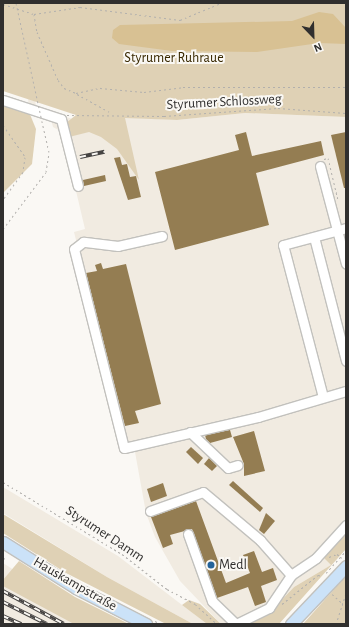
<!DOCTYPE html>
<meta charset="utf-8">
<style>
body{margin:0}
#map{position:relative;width:349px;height:627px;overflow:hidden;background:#faf8f4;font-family:"Alegreya Sans",sans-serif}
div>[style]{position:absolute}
.built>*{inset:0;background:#f1ebe1}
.green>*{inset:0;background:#dfd1b5}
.water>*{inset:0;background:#d8c193}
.building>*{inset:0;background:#947d52}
.path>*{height:1px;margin-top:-0.5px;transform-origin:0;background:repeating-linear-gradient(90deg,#b2b0ad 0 2px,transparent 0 5px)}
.roads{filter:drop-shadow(1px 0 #c2c1bd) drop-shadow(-1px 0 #c2c1bd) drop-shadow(0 1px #c2c1bd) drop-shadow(0 -1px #c2c1bd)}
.minor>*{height:9px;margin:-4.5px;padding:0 4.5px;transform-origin:4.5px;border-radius:4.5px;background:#fff}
.major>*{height:11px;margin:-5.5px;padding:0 5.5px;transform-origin:5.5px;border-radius:5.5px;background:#cbe2f8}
.rail>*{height:3.5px;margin-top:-1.75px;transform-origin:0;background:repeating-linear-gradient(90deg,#faf8f4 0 6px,#464443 0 12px);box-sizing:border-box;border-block:1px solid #464443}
.path-bridge>*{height:1px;margin-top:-0.5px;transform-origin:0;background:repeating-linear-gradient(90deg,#b2b0ad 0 2px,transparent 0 5px)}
.dots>*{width:11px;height:11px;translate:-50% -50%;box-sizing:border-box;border:2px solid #faf8f4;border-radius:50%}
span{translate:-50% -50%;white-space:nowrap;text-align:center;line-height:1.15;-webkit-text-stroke:4px #faf8f4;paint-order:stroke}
.park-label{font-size:14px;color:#382801}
.street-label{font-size:14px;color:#302f2e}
.poi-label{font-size:14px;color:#302f2e}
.left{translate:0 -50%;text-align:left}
.frame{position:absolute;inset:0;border:4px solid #302f2e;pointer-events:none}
.north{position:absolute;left:293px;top:16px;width:40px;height:40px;-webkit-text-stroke:3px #faf8f4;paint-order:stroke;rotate:157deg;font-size:11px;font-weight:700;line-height:16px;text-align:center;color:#302f2e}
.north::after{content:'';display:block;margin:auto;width:14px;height:18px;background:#302f2e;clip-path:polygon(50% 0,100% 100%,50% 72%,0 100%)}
</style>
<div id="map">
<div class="built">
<i style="clip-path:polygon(28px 97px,35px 101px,37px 109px,73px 119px,77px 115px,177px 120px,245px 113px,346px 117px,346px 519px,318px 552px,331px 565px,294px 587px,273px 609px,246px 624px,221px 624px,180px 581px,155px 537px,146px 513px,135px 452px,128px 447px,74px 232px,85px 229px,62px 132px,53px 127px,51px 119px,29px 112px)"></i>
<i style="clip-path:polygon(3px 487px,118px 556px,207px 624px,193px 624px,107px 577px,3px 513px)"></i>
<i style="clip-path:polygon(3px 563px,75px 609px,106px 624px,3px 624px)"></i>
</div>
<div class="green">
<i style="clip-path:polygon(3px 3px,346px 3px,346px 117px,245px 113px,177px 120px,125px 118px,139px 180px,117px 149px,101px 137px,89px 132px,69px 137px,66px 123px,76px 115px,3px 91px)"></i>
<i style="clip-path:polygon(3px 105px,29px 112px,36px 129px,32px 164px,3px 193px)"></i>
<i style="clip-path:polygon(3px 514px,107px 577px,193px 624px,166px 624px,66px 573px,3px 533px)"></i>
<i style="clip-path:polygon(346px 532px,346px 549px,279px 624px,246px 624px,273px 609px,294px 587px,331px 565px,324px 558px)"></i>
<i style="clip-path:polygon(19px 561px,75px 597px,129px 624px,74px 624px,3px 586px,3px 580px)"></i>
<i style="clip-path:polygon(346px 576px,346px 624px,303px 624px,345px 577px)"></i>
<i style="clip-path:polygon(189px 600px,200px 604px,221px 624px,207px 624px,182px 605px)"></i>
</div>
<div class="water">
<i style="clip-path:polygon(319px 12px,333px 14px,346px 28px,346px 44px,319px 43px,257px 52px,172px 51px,119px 44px,112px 38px,113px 30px,120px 25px,292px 21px)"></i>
</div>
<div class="building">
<i style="clip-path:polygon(246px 132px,252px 156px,321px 141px,324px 155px,256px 173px,269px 225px,175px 250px,155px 172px,239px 150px,235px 135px)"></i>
<i style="clip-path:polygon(346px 132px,346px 188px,344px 188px,331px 135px)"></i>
<i style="clip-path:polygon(120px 157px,122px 165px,127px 164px,130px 177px,136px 176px,141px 197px,128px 200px,114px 158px)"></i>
<i style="clip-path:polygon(105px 175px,106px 181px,84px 186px,83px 180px)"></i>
<i style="clip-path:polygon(101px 263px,103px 269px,126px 264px,161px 404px,135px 411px,139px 423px,125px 426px,86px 273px,97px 271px,95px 265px)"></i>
<i style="clip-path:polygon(230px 430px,232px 437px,210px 443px,206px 439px,205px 435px)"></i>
<i style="clip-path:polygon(254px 431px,265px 471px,244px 476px,244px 464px,233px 437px)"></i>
<i style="clip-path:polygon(191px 447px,203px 458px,198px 464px,186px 452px)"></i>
<i style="clip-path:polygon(209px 458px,217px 466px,212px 471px,204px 464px)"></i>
<i style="clip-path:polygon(233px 481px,263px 508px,260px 512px,229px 485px)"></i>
<i style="clip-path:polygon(163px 483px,167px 496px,151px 502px,147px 489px)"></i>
<i style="clip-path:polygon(196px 501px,226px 583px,250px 573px,243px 555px,254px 551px,262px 572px,273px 568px,277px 580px,261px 586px,266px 602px,255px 606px,248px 587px,217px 598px,192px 529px,170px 535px,173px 544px,163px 548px,151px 517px)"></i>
<i style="clip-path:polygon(266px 513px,275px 521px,264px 534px,259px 530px)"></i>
</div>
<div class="path">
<i style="left:3px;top:4px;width:33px;rotate:18deg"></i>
<i style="left:34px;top:14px;width:47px;rotate:-8.7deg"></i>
<i style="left:80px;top:7px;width:101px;rotate:7.4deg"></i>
<i style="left:180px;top:20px;width:44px;rotate:-22.5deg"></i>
<i style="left:34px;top:14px;width:18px;rotate:81deg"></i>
<i style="left:37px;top:32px;width:52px;rotate:66.4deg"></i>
<i style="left:58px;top:80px;width:10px;rotate:53deg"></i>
<i style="left:64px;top:88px;width:13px;rotate:23deg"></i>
<i style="left:76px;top:93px;width:25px;rotate:-12deg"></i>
<i style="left:100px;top:88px;width:44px;rotate:5.2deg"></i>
<i style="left:144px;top:92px;width:39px;rotate:-7deg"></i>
<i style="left:183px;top:87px;width:163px"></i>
<i style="left:77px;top:94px;width:39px;rotate:29deg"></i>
<i style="left:67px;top:115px;width:97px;rotate:0.6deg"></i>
<i style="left:164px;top:116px;width:114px;rotate:-4deg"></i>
<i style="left:278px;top:108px;width:68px;rotate:4.2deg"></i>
<i style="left:3px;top:125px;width:39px;rotate:55deg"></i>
<i style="left:25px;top:157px;width:15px;rotate:98deg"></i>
<i style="left:23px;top:172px;width:34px;rotate:126deg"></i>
<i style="left:324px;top:159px;width:4px;rotate:-14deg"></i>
<i style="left:328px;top:158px;width:43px;rotate:76.6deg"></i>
<i style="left:3px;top:229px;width:71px;rotate:-53deg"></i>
<i style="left:46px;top:172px;width:20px;rotate:-81deg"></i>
<i style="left:49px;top:152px;width:32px;rotate:-103deg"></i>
<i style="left:3px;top:482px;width:139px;rotate:31.2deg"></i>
<i style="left:122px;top:554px;width:57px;rotate:37.9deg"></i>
<i style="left:167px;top:589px;width:32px;rotate:28deg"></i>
<i style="left:195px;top:604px;width:30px;rotate:42deg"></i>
<i style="left:329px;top:557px;width:9px;rotate:-21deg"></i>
<i style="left:337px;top:554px;width:6px;rotate:39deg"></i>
<i style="left:3px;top:559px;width:5px;rotate:-22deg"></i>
<i style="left:326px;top:573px;width:30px;rotate:-48deg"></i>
<i style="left:332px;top:594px;width:13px;rotate:42deg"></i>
<i style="left:282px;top:604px;width:46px;rotate:-38.9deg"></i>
<i style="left:318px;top:575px;width:5px;rotate:11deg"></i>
<i style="left:155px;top:621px;width:7px;rotate:27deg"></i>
<i style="left:336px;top:624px;width:33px;rotate:-72deg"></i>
</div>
<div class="roads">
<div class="minor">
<i style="left:3px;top:100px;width:61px;rotate:18.1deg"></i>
<i style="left:61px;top:119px;width:69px;rotate:75.8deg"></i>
<i style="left:320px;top:166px;width:101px;rotate:75.1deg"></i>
<i style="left:162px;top:236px;width:45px;rotate:167.2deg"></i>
<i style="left:118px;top:246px;width:35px;rotate:-173deg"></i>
<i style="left:83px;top:242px;width:11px;rotate:142deg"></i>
<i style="left:74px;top:249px;width:205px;rotate:75.9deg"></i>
<i style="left:124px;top:448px;width:138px;rotate:-13deg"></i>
<i style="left:258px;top:417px;width:92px;rotate:-16.5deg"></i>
<i style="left:314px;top:237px;width:128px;rotate:75.5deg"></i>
<i style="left:323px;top:397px;width:157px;rotate:-104.7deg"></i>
<i style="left:283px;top:245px;width:65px;rotate:-15.1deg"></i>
<i style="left:190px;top:432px;width:52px;rotate:43.5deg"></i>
<i style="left:228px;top:468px;width:10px;rotate:-17deg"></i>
<i style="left:150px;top:511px;width:56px;rotate:-19.7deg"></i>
<i style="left:203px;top:492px;width:75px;rotate:40.1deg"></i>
<i style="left:260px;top:540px;width:47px;rotate:48.5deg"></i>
<i style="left:188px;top:534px;width:71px;rotate:70.3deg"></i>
<i style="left:212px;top:601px;width:33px;rotate:44deg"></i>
<i style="left:236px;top:624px;width:37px;rotate:-26deg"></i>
<i style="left:269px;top:608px;width:40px;rotate:-56deg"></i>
<i style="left:291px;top:575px;width:30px;rotate:-34deg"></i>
<i style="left:316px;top:558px;width:45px;rotate:-47.7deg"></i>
</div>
<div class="major">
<i style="left:3px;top:542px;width:86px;rotate:32.2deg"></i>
<i style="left:76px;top:588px;width:79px;rotate:27.2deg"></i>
<i style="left:291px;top:624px;width:80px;rotate:-46.5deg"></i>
</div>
</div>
<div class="rail">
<i style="left:80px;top:157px;width:25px;rotate:-12deg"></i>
<i style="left:3px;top:591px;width:69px;rotate:28.4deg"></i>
<i style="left:3px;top:602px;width:49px;rotate:26.6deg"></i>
<i style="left:3px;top:616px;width:20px;rotate:24deg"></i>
</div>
<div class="path-bridge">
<i style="left:16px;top:3px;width:117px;rotate:77.6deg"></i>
</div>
<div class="dots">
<i style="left:211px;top:565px;background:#24639a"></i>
</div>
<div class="park-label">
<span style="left:174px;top:58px">Styrumer Ruhraue</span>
</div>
<div class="street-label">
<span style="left:224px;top:102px;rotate:-3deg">Styrumer Schlossweg</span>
<span style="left:105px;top:534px;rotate:33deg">Styrumer Damm</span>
<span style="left:75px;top:584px;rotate:30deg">Hauskampstraße</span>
</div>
<div class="poi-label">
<span class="left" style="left:219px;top:565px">Medl</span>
</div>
<div class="frame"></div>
<div class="north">N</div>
</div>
